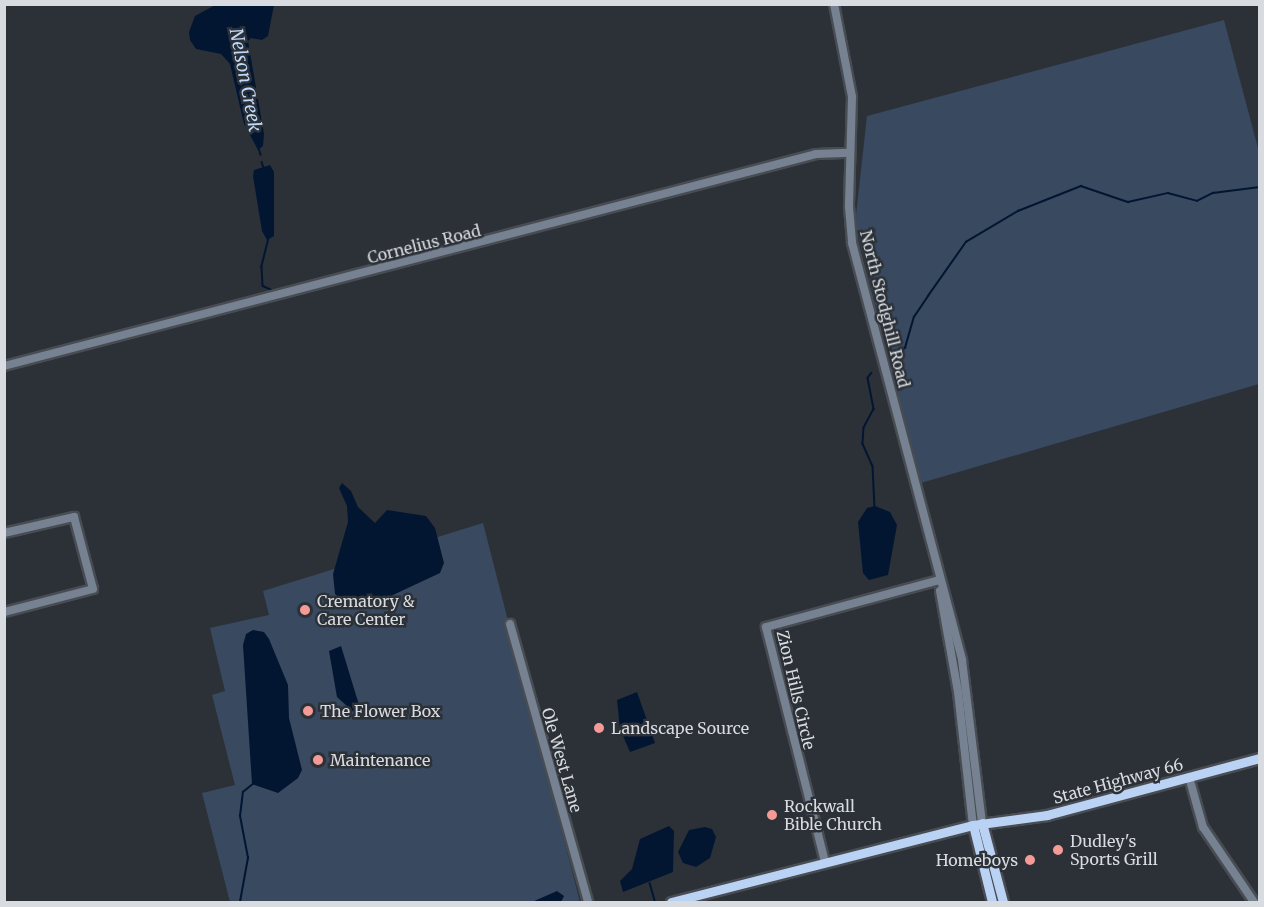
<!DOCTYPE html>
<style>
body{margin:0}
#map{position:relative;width:1264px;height:907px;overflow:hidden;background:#2c3138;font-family:Merriweather,serif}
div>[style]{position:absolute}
.green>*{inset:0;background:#384960}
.water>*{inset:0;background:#021632}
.stream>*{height:1.5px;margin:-0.75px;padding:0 0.75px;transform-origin:0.75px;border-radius:0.75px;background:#021632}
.roads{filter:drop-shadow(2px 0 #484c53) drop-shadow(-2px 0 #484c53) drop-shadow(0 2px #484c53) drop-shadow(0 -2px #484c53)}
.minor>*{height:8px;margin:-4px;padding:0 4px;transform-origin:4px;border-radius:4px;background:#768191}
.major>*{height:9px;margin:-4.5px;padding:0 4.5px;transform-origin:4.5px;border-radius:4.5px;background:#bad2f3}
.dots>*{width:16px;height:16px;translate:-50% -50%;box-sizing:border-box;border:3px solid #2c3138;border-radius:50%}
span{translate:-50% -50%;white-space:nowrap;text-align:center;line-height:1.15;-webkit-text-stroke:5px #2c3138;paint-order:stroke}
.street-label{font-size:16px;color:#d8dbdf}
.poi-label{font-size:16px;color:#d8dbdf}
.left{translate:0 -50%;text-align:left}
.right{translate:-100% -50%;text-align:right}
.water-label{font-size:18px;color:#c0dafc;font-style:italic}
.frame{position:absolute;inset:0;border:6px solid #d8dbdf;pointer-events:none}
</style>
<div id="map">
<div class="green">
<i style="clip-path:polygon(1224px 20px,1259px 152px,1259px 384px,921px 483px,855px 224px,867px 116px)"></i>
<i style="clip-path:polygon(483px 523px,580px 902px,230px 902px,202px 793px,235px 785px,212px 695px,225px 691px,210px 628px,269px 615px,263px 591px)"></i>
</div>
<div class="water">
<i style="clip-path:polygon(217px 4px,274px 5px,268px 36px,262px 40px,251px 38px,248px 41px,264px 134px,263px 146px,258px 150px,244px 124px,230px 64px,221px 54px,196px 49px,190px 40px,189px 32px,195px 16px)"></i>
<i style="clip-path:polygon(270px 165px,274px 172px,274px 236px,267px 240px,262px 231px,253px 176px,254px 170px)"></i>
<i style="clip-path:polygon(342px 483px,351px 491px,358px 507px,375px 523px,387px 510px,426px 516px,435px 528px,444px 563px,440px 573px,378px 602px,343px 601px,335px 594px,333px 574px,348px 522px,347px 506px,339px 488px)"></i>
<i style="clip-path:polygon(875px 506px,890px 512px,897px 525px,888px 575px,869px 580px,863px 573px,858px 522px,867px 508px)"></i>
<i style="clip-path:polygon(253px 630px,264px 632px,269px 639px,288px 685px,289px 718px,302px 770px,298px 778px,278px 793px,252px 784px,243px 645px,246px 634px)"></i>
<i style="clip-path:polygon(341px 646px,359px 705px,358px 716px,337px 697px,329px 651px)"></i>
<i style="clip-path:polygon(637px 692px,655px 743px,630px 752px,620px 729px,617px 700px)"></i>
<i style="clip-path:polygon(669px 826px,674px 831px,673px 872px,623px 892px,620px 881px,632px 869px,640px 839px)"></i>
<i style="clip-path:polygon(705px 827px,712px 829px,716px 837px,710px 858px,696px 867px,683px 863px,678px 852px,689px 830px)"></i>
<i style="clip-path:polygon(557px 891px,564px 896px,561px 902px,532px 902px)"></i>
</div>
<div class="stream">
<i style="left:259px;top:148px;width:7px;rotate:74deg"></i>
<i style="left:262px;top:162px;width:6px;rotate:72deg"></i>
<i style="left:269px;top:238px;width:30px;rotate:104deg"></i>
<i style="left:262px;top:267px;width:19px;rotate:87deg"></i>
<i style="left:263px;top:286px;width:12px;rotate:24deg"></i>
<i style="left:893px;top:358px;width:16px;rotate:-40deg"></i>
<i style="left:905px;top:348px;width:32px;rotate:-74deg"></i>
<i style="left:914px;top:317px;width:25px;rotate:-56deg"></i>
<i style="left:928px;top:296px;width:66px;rotate:-54.9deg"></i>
<i style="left:966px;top:242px;width:61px;rotate:-30.8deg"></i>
<i style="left:1018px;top:211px;width:68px;rotate:-21.6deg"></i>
<i style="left:1081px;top:186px;width:50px;rotate:18.8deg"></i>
<i style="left:1128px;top:202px;width:41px;rotate:-12.7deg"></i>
<i style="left:1168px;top:193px;width:30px;rotate:15deg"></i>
<i style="left:1197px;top:201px;width:18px;rotate:-27deg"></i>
<i style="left:1213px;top:193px;width:47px;rotate:-7.3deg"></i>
<i style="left:872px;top:373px;width:6px;rotate:129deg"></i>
<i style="left:868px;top:378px;width:32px;rotate:79deg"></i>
<i style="left:874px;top:409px;width:21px;rotate:118deg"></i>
<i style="left:864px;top:428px;width:16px;rotate:94deg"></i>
<i style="left:863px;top:444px;width:24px;rotate:66deg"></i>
<i style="left:873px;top:466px;width:42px;rotate:87.3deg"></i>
<i style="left:650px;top:883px;width:18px;rotate:74deg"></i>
<i style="left:240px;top:902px;width:45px;rotate:-79.7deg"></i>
<i style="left:248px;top:858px;width:43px;rotate:-100.8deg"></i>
<i style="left:240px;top:816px;width:24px;rotate:-83deg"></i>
<i style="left:243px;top:792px;width:14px;rotate:-39deg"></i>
</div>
<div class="roads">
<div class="minor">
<i style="left:834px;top:4px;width:95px;rotate:79deg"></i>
<i style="left:852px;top:97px;width:110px;rotate:91.6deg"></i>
<i style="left:849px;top:207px;width:36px;rotate:85deg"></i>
<i style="left:852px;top:243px;width:431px;rotate:75.2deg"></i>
<i style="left:962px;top:660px;width:164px;rotate:83deg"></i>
<i style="left:4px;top:366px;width:839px;rotate:-14.63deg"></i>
<i style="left:816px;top:154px;width:34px;rotate:-2deg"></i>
<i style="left:4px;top:533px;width:72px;rotate:-12.9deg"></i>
<i style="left:74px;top:517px;width:74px;rotate:75.2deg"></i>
<i style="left:93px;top:589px;width:92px;rotate:165.5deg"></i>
<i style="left:940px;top:591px;width:103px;rotate:79.9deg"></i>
<i style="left:958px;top:692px;width:134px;rotate:83.6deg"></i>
<i style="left:510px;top:624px;width:289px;rotate:74.3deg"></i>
<i style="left:1189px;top:777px;width:52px;rotate:74.4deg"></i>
<i style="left:1203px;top:827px;width:91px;rotate:55.8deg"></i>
<i style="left:825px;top:862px;width:242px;rotate:-104.1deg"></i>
<i style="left:766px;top:627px;width:179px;rotate:-15.2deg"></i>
</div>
<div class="major">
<i style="left:982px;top:823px;width:82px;rotate:75.1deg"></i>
<i style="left:973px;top:825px;width:79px;rotate:76.1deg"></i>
<i style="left:671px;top:902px;width:312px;rotate:-14.3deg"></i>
<i style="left:973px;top:825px;width:75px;rotate:-7.7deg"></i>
<i style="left:1047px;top:815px;width:220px;rotate:-15deg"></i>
</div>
</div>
<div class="dots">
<i style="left:305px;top:610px;background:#f59b97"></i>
<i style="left:308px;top:711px;background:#f59b97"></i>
<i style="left:599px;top:728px;background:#f59b97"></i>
<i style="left:318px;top:760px;background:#f59b97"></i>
<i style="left:772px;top:815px;background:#f59b97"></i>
<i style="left:1058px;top:850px;background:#f59b97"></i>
<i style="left:1030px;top:860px;background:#f59b97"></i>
</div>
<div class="street-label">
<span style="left:424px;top:244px;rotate:-14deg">Cornelius Road</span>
<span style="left:885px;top:309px;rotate:76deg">North Stodghill Road</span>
<span style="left:796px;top:690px;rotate:77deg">Zion Hills Circle</span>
<span style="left:562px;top:760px;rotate:74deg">Ole West Lane</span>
<span style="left:1118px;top:781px;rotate:-15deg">State Highway 66</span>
</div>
<div class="poi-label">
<span class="left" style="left:317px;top:610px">Crematory &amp;<br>Care Center</span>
<span class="left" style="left:320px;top:711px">The Flower Box</span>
<span class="left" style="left:611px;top:728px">Landscape Source</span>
<span class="left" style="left:330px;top:760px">Maintenance</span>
<span class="left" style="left:784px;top:815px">Rockwall<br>Bible Church</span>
<span class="left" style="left:1070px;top:850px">Dudley's<br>Sports Grill</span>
<span class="right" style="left:1018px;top:860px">Homeboys</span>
</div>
<div class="water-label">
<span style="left:245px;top:80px;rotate:79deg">Nelson Creek</span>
</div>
<div class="frame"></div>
</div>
